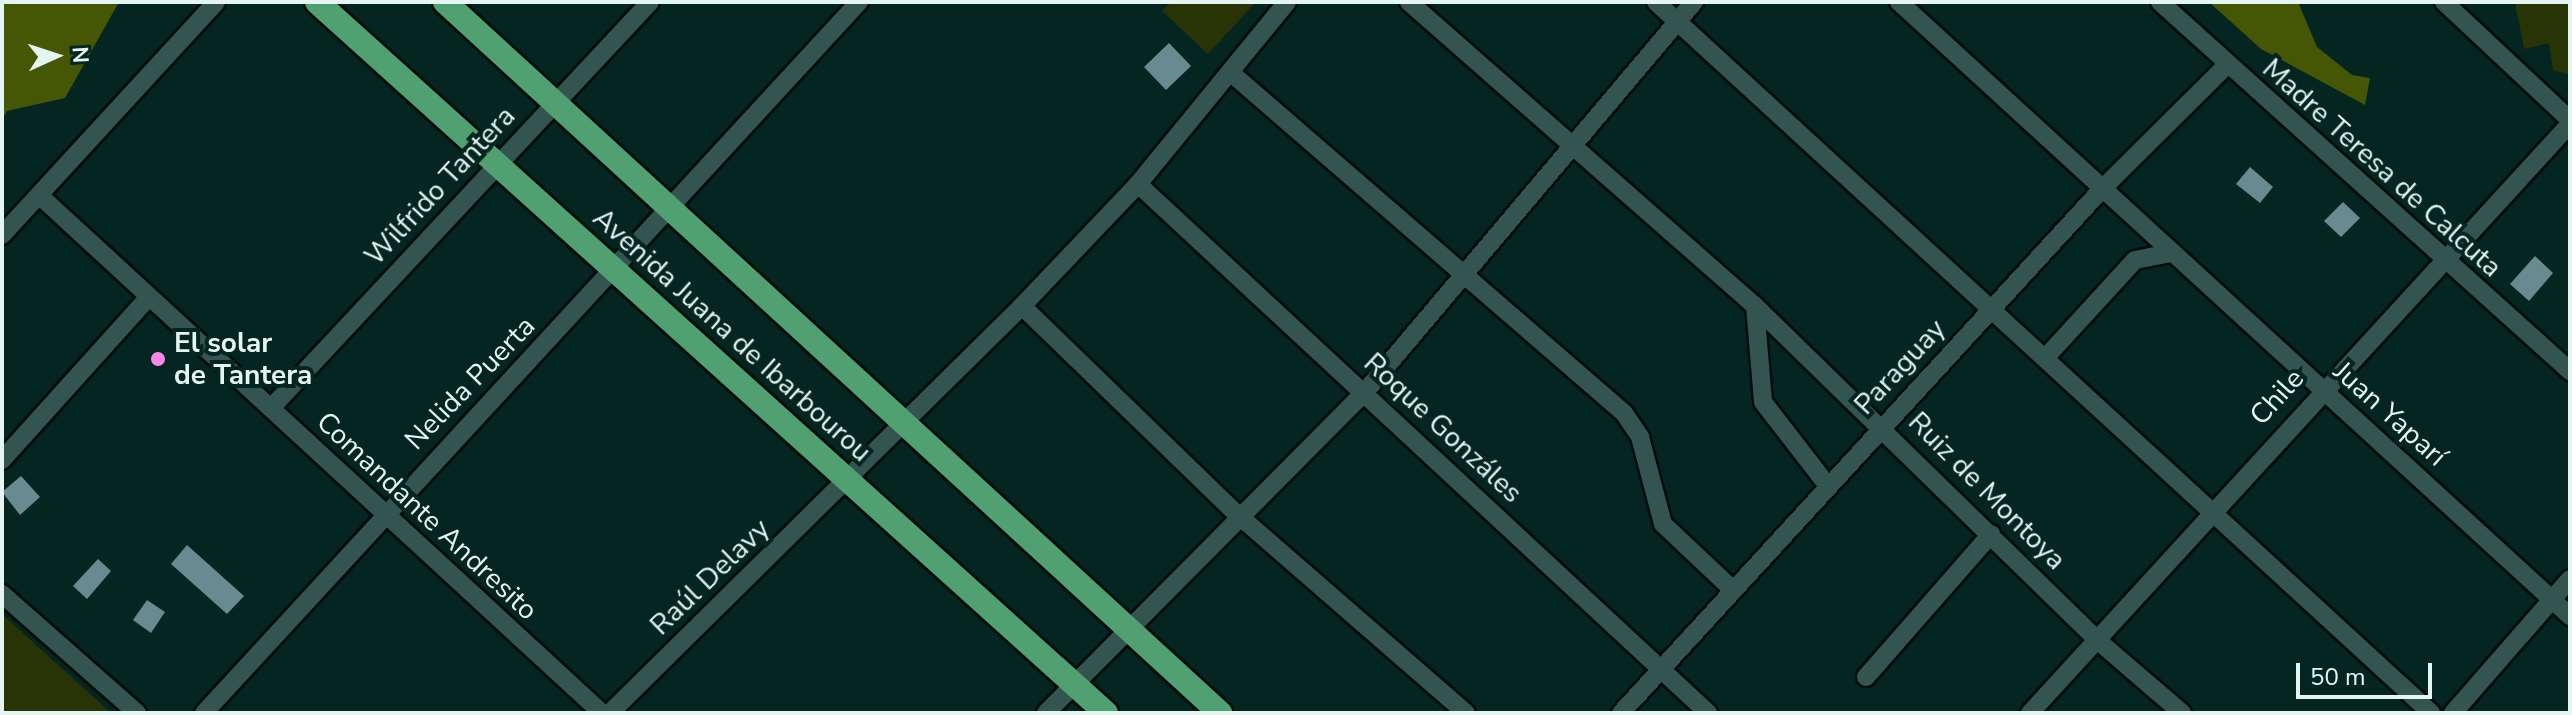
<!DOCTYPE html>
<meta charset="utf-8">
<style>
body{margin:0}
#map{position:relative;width:2572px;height:715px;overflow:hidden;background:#042520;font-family:"Nunito Sans",sans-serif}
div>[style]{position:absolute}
.green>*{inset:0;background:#293406}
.forest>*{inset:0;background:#455604}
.building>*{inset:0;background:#698a91}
.roads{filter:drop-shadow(2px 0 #000d0a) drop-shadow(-2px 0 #000d0a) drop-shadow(0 2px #000d0a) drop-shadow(0 -2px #000d0a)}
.minor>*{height:18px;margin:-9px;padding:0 9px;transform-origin:9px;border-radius:9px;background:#34544f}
.major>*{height:24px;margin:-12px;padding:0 12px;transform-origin:12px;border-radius:12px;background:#50a071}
.dots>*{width:22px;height:22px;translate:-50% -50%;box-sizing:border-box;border:4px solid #042520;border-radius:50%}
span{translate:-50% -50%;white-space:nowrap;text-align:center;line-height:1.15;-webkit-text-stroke:8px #042520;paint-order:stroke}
.street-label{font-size:28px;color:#e4f5f2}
.poi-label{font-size:28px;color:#e4f5f2;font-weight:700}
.left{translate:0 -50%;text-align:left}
.frame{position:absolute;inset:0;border:4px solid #e4f5f2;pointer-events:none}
.north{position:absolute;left:16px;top:16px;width:80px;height:80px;-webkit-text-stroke:6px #042520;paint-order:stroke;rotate:87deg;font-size:22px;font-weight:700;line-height:32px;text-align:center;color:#e4f5f2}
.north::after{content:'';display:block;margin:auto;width:28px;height:36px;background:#e4f5f2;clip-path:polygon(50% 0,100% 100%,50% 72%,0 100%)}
.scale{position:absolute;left:2296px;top:663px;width:136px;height:36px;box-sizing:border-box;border:4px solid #e4f5f2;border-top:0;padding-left:10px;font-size:24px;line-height:28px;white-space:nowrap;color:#e4f5f2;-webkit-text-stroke:6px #042520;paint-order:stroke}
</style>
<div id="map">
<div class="green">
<i style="clip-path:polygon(1171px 2px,1256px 2px,1208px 54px,1162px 11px)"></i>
<i style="clip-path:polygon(2515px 2px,2570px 2px,2570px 75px,2553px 70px,2549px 43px,2524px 49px)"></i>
<i style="clip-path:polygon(2px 614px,111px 713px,2px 713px)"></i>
</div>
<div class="forest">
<i style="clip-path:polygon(2px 2px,119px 2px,65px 98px,7px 111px,2px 120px)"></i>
<i style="clip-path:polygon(2209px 2px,2298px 2px,2317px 47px,2352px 75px,2370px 78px,2365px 105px,2261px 49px)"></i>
</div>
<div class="building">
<i style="clip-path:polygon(1169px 43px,1191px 66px,1166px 90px,1144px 67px)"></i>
<i style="clip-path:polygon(2250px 167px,2273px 187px,2260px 203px,2236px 184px)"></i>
<i style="clip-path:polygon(2343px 202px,2360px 218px,2341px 237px,2324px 221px)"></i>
<i style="clip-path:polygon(2535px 256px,2553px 273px,2529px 301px,2510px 284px)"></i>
<i style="clip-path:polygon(21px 476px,40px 497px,20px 515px,2px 492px)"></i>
<i style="clip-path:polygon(187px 545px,244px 596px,227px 614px,171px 564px)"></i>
<i style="clip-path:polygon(98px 559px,111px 571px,87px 599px,73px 586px)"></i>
<i style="clip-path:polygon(147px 600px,165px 612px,151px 633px,133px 620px)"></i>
</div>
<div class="roads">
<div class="minor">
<i style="left:1409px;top:2px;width:461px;rotate:41.3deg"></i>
<i style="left:1755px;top:306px;width:477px;rotate:44.3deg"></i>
<i style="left:2096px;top:639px;width:113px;rotate:40.7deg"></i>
<i style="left:1656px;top:2px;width:1052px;rotate:42.53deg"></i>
<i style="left:1899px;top:2px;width:910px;rotate:42.46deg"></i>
<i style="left:2160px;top:2px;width:552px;rotate:41.99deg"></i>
<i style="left:2444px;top:2px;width:173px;rotate:43.1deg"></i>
<i style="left:1230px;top:72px;width:521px;rotate:40.88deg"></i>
<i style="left:1624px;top:413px;width:29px;rotate:56deg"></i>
<i style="left:1640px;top:437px;width:90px;rotate:75.2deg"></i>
<i style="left:1663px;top:524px;width:96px;rotate:43.3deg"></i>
<i style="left:1138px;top:184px;width:778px;rotate:42.86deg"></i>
<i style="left:39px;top:195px;width:765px;rotate:42.62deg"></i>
<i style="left:2px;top:235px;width:316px;rotate:-47.4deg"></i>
<i style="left:1022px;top:306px;width:299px;rotate:44.1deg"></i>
<i style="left:1237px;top:514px;width:303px;rotate:41deg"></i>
<i style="left:1755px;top:306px;width:96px;rotate:85.2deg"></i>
<i style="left:1763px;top:402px;width:106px;rotate:52.3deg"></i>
<i style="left:2047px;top:356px;width:130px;rotate:-47.5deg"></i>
<i style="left:2135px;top:260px;width:37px;rotate:-11deg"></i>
<i style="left:271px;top:408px;width:555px;rotate:-46.97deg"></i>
<i style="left:2px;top:460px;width:219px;rotate:-48deg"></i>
<i style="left:2px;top:594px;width:180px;rotate:41.4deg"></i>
<i style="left:1866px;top:677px;width:190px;rotate:-48.8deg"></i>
<i style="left:204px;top:713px;width:967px;rotate:-47.35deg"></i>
<i style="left:610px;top:713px;width:579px;rotate:-44.65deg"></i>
<i style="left:1022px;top:306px;width:168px;rotate:-46.4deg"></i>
<i style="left:1138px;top:184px;width:235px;rotate:-50.7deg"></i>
<i style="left:1046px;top:713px;width:451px;rotate:-45.2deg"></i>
<i style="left:1364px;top:393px;width:512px;rotate:-49.84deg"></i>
<i style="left:1621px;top:713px;width:711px;rotate:-47.45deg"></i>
<i style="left:2102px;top:189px;width:176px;rotate:-44.8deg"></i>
<i style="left:2030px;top:713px;width:799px;rotate:-47.49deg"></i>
<i style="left:2453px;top:713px;width:178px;rotate:-48.9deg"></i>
</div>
<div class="major">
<i style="left:317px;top:2px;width:1062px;rotate:42.02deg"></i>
<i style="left:445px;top:2px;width:1052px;rotate:42.53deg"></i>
</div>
</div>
<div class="dots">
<i style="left:158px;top:359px;background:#f987e8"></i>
</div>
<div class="street-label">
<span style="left:2382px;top:168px;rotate:42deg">Madre Teresa de Calcuta</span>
<span style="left:440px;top:186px;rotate:-47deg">Wilfrido Tantera</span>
<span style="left:732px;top:335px;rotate:42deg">Avenida Juana de Ibarbourou</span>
<span style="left:1900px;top:367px;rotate:-47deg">Paraguay</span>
<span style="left:470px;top:383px;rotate:-46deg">Nelida Puerta</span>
<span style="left:2277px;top:397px;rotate:-48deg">Chile</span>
<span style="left:2390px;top:414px;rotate:42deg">Juan Yaparí</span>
<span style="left:1443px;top:428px;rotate:43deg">Roque Gonzáles</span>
<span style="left:1987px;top:491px;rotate:45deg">Ruiz de Montoya</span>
<span style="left:427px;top:516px;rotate:43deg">Comandante Andresito</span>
<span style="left:710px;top:577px;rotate:-44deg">Raúl Delavy</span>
</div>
<div class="poi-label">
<span class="left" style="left:174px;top:359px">El solar<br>de Tantera</span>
</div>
<div class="frame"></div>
<div class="north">N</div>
<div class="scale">50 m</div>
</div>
